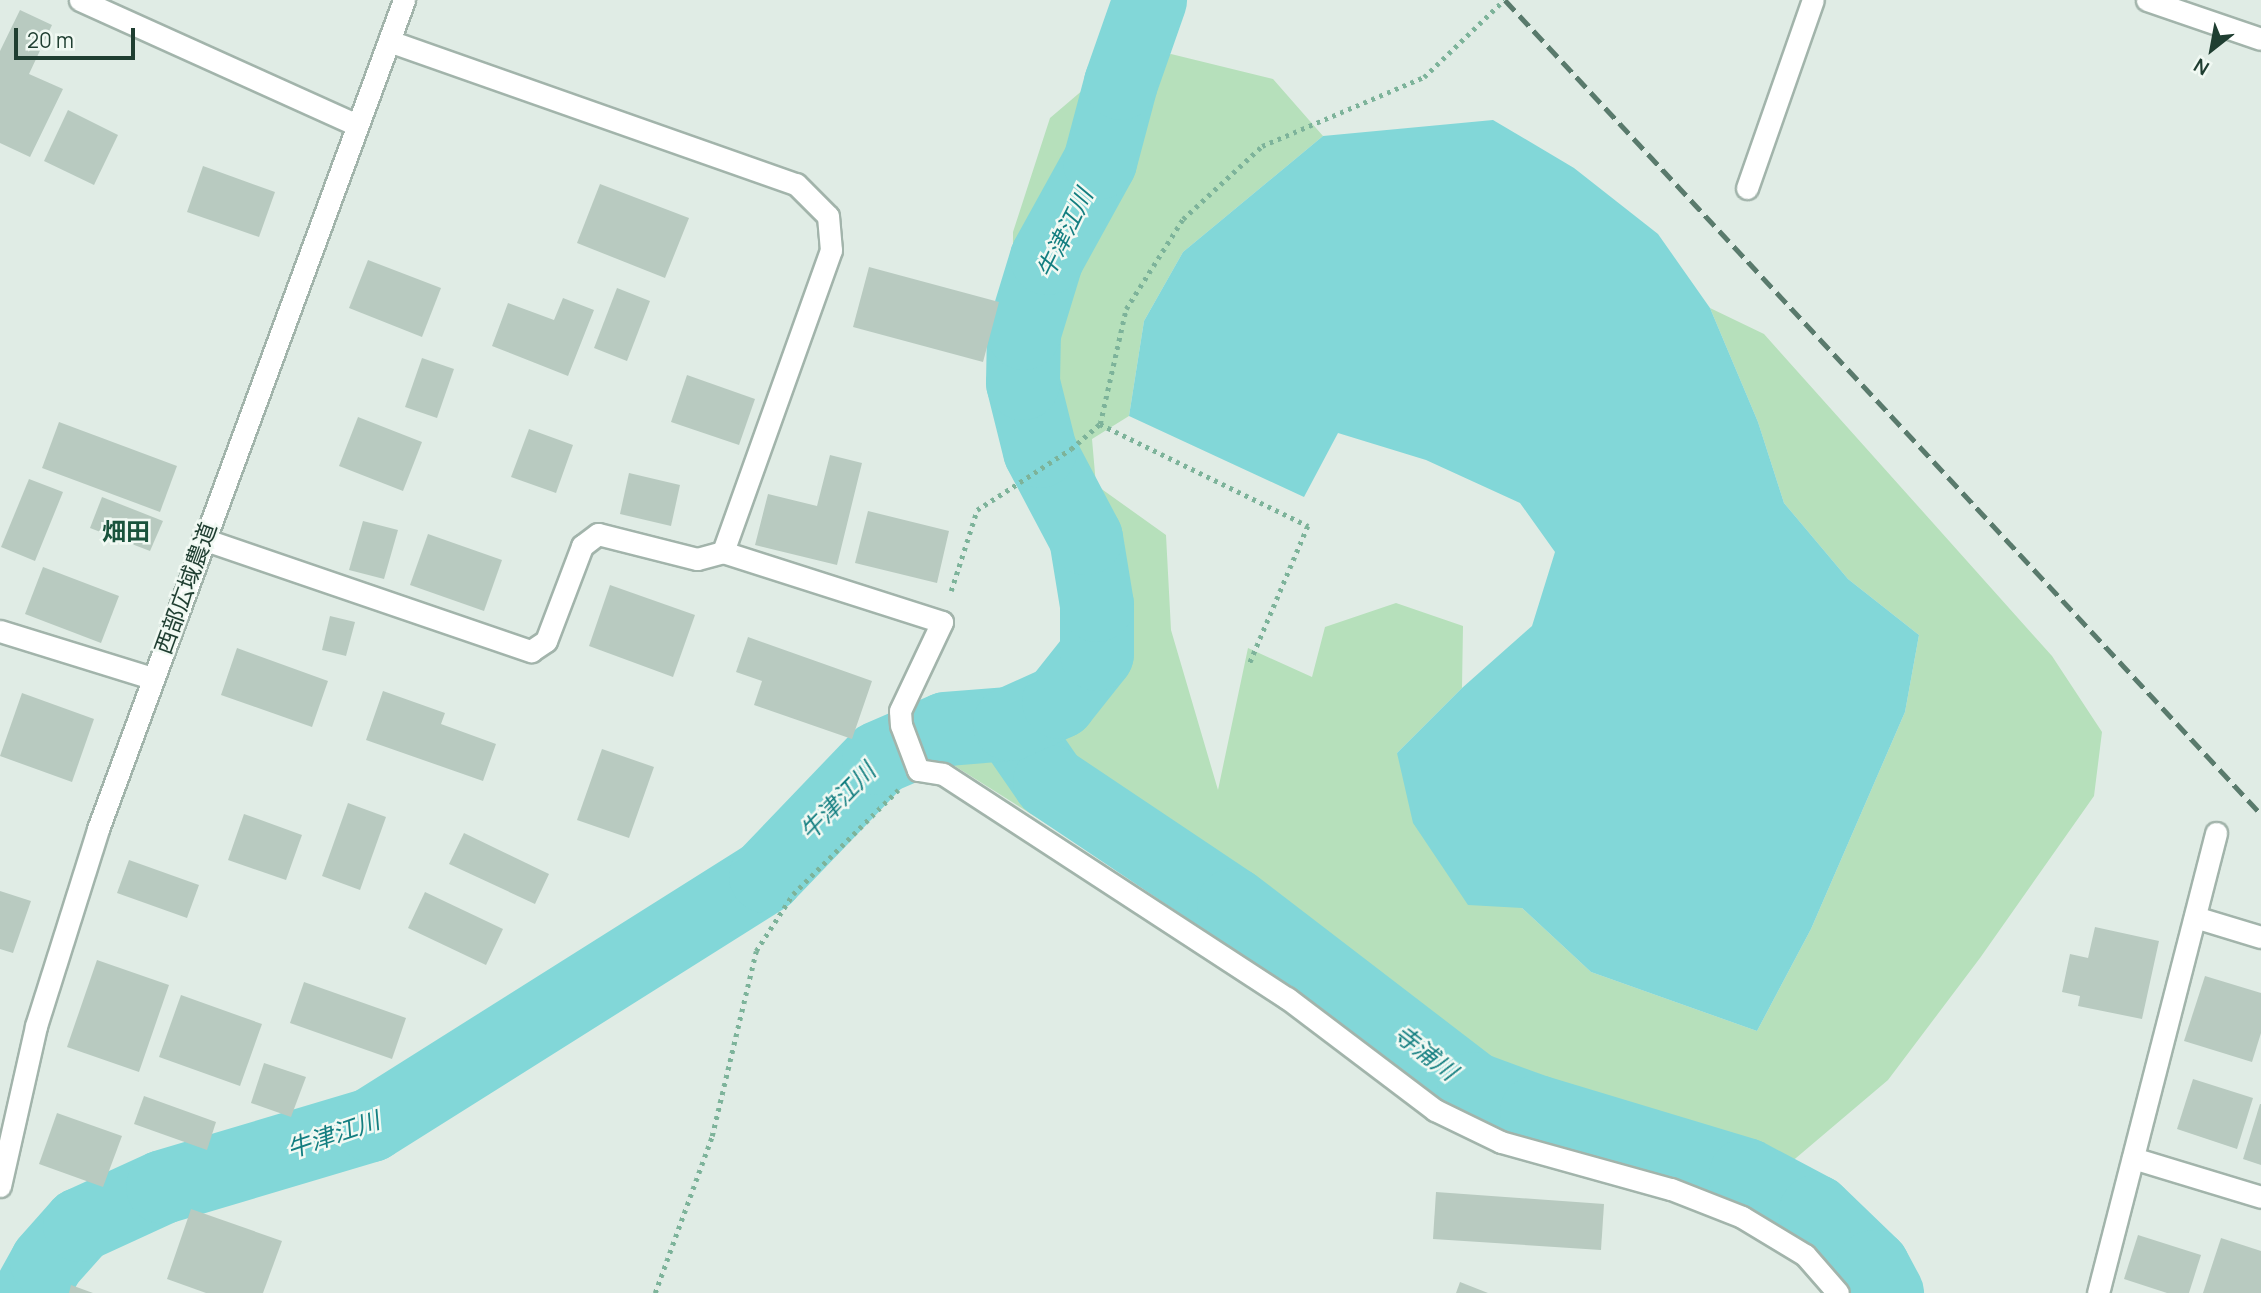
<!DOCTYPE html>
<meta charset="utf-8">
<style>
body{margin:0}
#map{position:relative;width:2261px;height:1293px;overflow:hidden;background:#e0ece5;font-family:Manrope,"Noto Sans JP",sans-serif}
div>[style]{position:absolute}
.green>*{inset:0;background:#b6e0bb}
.water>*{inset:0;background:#82d7d8}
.river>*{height:74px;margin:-37px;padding:0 37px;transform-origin:37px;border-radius:37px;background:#82d7d8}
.building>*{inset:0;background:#b8cac0}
.path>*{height:4.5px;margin-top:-2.25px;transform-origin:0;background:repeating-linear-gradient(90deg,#7db39a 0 3.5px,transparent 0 8.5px)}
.roads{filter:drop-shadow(2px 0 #a2b4ab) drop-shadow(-2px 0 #a2b4ab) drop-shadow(0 2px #a2b4ab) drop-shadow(0 -2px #a2b4ab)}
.minor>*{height:21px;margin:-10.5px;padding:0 10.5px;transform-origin:10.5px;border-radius:10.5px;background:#fff}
.tertiary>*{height:21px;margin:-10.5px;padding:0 10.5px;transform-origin:10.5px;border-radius:10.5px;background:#fff}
.rail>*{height:5px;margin-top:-2.5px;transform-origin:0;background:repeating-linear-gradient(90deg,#597a6c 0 14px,transparent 0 21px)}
span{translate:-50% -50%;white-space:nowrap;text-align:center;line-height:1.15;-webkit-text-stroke:5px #f1f9f3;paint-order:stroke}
.street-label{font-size:23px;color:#1f3e31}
.water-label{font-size:24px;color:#137e80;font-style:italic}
.neighbourhood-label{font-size:24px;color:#19533c;font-weight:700}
.north{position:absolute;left:2177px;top:14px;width:70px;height:70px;-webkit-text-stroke:5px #f1f9f3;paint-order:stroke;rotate:211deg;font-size:19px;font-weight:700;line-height:28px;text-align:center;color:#1f3e31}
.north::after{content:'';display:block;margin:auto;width:24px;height:32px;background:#1f3e31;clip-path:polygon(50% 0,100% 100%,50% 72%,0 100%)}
.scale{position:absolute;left:14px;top:28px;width:121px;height:32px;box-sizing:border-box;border:4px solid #1f3e31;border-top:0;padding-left:9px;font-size:21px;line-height:24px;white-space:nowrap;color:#1f3e31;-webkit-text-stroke:5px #f1f9f3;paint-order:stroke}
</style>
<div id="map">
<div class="green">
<i style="clip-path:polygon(1171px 54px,1273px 79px,1323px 136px,1183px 252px,1144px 321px,1129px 416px,1092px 439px,1096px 485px,1166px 535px,1171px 630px,1218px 790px,1248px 648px,1312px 677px,1325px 627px,1396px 603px,1463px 626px,1462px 688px,1397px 753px,1522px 908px,1591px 972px,1757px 1031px,1811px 929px,1905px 712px,1919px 635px,1848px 579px,1784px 503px,1758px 422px,1710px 308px,1764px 334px,2052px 656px,2102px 732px,2094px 796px,1980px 958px,1888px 1080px,1750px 1197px,1575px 1152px,1456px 1105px,1342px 1010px,950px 763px,928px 735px,953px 699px,1028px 692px,1074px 633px,1051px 503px,1012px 410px,1013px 232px,1050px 118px,1084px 89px)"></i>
</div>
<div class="water">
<i style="clip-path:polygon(1493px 120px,1574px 168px,1658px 234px,1710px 308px,1758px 422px,1784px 503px,1848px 579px,1919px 635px,1905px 712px,1811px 929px,1757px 1031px,1591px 972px,1522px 908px,1468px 905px,1413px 823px,1397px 753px,1462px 688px,1532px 626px,1555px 552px,1520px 503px,1426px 460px,1338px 433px,1304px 497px,1129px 416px,1144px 321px,1183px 252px,1323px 136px)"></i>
</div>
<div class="river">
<i style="left:1010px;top:724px;width:70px;rotate:55.4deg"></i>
<i style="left:1050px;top:782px;width:221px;rotate:33.8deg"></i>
<i style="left:1234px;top:905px;width:302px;rotate:37.5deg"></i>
<i style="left:1474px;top:1089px;width:67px;rotate:20.1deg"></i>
<i style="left:1537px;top:1112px;width:218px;rotate:16.8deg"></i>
<i style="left:1746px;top:1175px;width:79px;rotate:27.9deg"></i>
<i style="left:1816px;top:1212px;width:79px;rotate:44deg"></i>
<i style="left:1873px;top:1267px;width:30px;rotate:62deg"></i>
<i style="left:30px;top:1293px;width:35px;rotate:-61deg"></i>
<i style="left:47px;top:1262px;width:50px;rotate:-48.3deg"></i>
<i style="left:80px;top:1225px;width:91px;rotate:-24.6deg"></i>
<i style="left:163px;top:1187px;width:217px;rotate:-16.6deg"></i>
<i style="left:371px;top:1125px;width:467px;rotate:-32.2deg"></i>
<i style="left:766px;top:876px;width:163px;rotate:-46.2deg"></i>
<i style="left:879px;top:758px;width:73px;rotate:-23.4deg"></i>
<i style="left:946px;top:729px;width:64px;rotate:-4.5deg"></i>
<i style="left:1010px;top:724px;width:54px;rotate:-24.2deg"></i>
<i style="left:1059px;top:702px;width:61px;rotate:-51.6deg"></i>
<i style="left:1097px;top:654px;width:49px;rotate:-90deg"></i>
<i style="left:1097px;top:605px;width:68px;rotate:-99.3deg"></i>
<i style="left:1086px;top:538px;width:98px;rotate:-117.9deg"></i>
<i style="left:1040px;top:451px;width:70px;rotate:-104deg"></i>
<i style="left:1023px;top:383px;width:50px;rotate:-88.9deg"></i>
<i style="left:1024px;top:333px;width:78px;rotate:-73deg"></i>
<i style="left:1047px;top:258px;width:110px;rotate:-61.1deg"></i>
<i style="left:1100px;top:162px;width:82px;rotate:-75.1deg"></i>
<i style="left:1121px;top:83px;width:88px;rotate:-70.7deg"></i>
</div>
<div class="building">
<i style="clip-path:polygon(20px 10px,52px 25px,29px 74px,63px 89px,30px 157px,0 143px,0 51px)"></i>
<i style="clip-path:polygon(68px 110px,118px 135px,94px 185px,44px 161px)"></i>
<i style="clip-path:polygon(203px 166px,275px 192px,259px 237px,187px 212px)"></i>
<i style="clip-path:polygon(600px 184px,689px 218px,665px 278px,577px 243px)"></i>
<i style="clip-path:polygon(368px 260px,441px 288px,422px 337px,349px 308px)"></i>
<i style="clip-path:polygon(869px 267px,999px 302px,983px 362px,853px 327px)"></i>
<i style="clip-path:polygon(617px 288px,650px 301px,627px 361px,594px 348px)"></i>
<i style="clip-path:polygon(563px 298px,594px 310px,568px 376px,492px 346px,508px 303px,554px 320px)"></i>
<i style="clip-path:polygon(422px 358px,454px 369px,437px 418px,405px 407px)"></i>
<i style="clip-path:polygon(687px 375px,755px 399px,739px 445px,671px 422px)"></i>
<i style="clip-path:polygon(358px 417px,422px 442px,403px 491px,339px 466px)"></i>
<i style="clip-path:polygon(59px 422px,177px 466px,160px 512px,42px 468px)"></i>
<i style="clip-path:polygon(529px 429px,573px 445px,556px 493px,511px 477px)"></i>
<i style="clip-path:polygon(830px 455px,862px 463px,837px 565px,755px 545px,768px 494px,817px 506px)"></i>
<i style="clip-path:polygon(629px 473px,680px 485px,671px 526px,620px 514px)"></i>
<i style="clip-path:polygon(29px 479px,63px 492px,35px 561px,1px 547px)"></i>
<i style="clip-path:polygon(102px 497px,163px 521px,150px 551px,90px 528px)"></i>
<i style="clip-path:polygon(868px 511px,949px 531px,937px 583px,855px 563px)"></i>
<i style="clip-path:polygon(363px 521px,398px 530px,384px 579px,349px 570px)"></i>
<i style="clip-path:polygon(428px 534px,502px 560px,484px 611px,410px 585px)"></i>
<i style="clip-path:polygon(43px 567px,119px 596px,101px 643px,25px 614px)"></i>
<i style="clip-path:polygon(610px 585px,695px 615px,673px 677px,589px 646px)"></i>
<i style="clip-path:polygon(330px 616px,355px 622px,346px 656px,322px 650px)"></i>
<i style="clip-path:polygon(748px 637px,872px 681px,852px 739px,754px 705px,762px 681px,736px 672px)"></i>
<i style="clip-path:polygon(237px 648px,328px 681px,312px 727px,221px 695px)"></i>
<i style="clip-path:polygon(383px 691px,445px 713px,441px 724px,496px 744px,483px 781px,366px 740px)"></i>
<i style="clip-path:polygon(22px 693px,94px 719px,72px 782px,0 756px)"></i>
<i style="clip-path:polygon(602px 749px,654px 767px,629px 838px,577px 820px)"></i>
<i style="clip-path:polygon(348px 803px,386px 817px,360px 890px,322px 876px)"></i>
<i style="clip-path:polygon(244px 814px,302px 835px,286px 880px,228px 860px)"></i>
<i style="clip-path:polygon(464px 833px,549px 874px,535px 904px,449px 864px)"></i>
<i style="clip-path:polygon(129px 860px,199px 885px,187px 918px,117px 893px)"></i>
<i style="clip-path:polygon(0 891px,31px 901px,13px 953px,0 949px)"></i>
<i style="clip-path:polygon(425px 892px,503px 929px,486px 965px,408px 928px)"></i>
<i style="clip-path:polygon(2095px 927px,2159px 941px,2142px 1019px,2078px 1006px,2080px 996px,2062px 992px,2070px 954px,2088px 958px)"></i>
<i style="clip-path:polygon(97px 960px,169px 985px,139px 1072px,67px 1047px)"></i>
<i style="clip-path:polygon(2205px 976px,2261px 993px,2261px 1033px,2252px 1062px,2184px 1041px)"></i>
<i style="clip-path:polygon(304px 982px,406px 1018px,392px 1059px,290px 1023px)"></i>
<i style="clip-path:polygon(181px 995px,262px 1024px,240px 1086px,159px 1057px)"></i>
<i style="clip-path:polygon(264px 1063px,306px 1077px,291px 1117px,251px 1103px)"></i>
<i style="clip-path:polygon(2193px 1079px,2253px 1098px,2237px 1149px,2177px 1129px)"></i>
<i style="clip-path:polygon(144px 1096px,216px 1122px,207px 1150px,134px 1124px)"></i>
<i style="clip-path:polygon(2260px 1104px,2261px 1104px,2261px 1165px,2243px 1159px)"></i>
<i style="clip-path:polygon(57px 1113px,122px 1136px,103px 1187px,39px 1164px)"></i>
<i style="clip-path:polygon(1436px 1192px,1604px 1204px,1601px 1250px,1433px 1239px)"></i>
<i style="clip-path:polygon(191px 1209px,282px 1241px,263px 1293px,206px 1293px,167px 1279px)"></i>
<i style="clip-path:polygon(2138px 1235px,2201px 1255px,2189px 1293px,2167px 1293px,2124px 1279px)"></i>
<i style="clip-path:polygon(2221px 1238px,2261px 1251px,2261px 1293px,2203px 1293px)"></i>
<i style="clip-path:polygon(1460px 1282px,1488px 1293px,1456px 1293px)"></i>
<i style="clip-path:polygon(71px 1285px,93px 1293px,69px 1293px)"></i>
</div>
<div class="path">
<i style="left:1100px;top:424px;width:118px;rotate:-77.3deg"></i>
<i style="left:1126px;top:309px;width:107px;rotate:-57.7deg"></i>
<i style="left:1183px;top:219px;width:108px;rotate:-42.7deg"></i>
<i style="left:1262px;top:146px;width:176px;rotate:-23.1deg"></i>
<i style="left:1424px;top:77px;width:111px;rotate:-43.9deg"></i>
<i style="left:951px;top:591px;width:85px;rotate:-72.2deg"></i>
<i style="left:977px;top:510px;width:112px;rotate:-33deg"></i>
<i style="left:1071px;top:449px;width:38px;rotate:-41deg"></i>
<i style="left:1100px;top:424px;width:232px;rotate:26.1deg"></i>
<i style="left:1308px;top:526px;width:151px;rotate:113deg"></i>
<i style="left:655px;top:1293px;width:167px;rotate:-70deg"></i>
<i style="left:712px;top:1136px;width:190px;rotate:-76.6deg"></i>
<i style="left:756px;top:951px;width:68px;rotate:-57deg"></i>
<i style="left:793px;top:894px;width:148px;rotate:-44.7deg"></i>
</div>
<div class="roads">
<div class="minor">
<i style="left:80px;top:0;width:304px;rotate:24.3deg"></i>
<i style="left:2147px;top:0;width:120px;rotate:18.9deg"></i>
<i style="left:389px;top:41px;width:431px;rotate:19.4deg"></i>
<i style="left:796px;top:184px;width:45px;rotate:45deg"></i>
<i style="left:828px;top:216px;width:34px;rotate:85deg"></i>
<i style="left:831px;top:250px;width:321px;rotate:109.7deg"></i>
<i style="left:1747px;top:188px;width:199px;rotate:-70.7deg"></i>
<i style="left:203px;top:539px;width:347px;rotate:18.9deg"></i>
<i style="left:531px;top:651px;width:18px;rotate:-34deg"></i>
<i style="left:546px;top:641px;width:102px;rotate:-69.2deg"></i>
<i style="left:582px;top:546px;width:20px;rotate:-37deg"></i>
<i style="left:598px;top:534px;width:102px;rotate:14.2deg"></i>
<i style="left:697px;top:559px;width:27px;rotate:-15deg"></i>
<i style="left:723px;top:552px;width:230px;rotate:17.7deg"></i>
<i style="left:942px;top:622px;width:98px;rotate:115.3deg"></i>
<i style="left:900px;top:711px;width:14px;rotate:86deg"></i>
<i style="left:901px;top:725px;width:48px;rotate:69.3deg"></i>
<i style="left:918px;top:770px;width:25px;rotate:9deg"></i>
<i style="left:943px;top:774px;width:411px;rotate:33.1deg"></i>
<i style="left:1287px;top:998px;width:186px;rotate:37.1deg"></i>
<i style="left:1435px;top:1110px;width:73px;rotate:25.9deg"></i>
<i style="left:1501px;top:1142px;width:176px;rotate:15.5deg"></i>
<i style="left:1671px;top:1189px;width:76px;rotate:21.5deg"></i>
<i style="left:1742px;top:1217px;width:74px;rotate:31.1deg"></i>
<i style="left:1805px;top:1255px;width:50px;rotate:49deg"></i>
<i style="left:0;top:631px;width:159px;rotate:17.2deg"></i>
<i style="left:2195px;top:917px;width:69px;rotate:16.9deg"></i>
<i style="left:2133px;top:1158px;width:134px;rotate:16.9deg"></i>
<i style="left:2098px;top:1293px;width:475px;rotate:-75.6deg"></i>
</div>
<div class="tertiary">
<i style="left:0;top:1186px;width:164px;rotate:-77.3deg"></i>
<i style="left:36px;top:1026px;width:207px;rotate:-72.5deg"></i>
<i style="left:98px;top:829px;width:884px;rotate:-69.74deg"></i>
</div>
</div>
<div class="rail">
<i style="left:1505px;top:0;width:1111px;rotate:47.12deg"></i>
</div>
<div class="street-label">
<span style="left:185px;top:588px;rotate:-70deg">西部広域農道</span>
</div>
<div class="water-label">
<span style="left:1064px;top:233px;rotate:-64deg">牛津江川</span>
<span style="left:837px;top:801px;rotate:-46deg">牛津江川</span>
<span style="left:1426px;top:1052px;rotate:38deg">寺浦川</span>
<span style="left:333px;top:1134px;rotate:-19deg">牛津江川</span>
</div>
<div class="neighbourhood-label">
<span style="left:126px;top:531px">畑田</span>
</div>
<div class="north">N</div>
<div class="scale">20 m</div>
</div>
